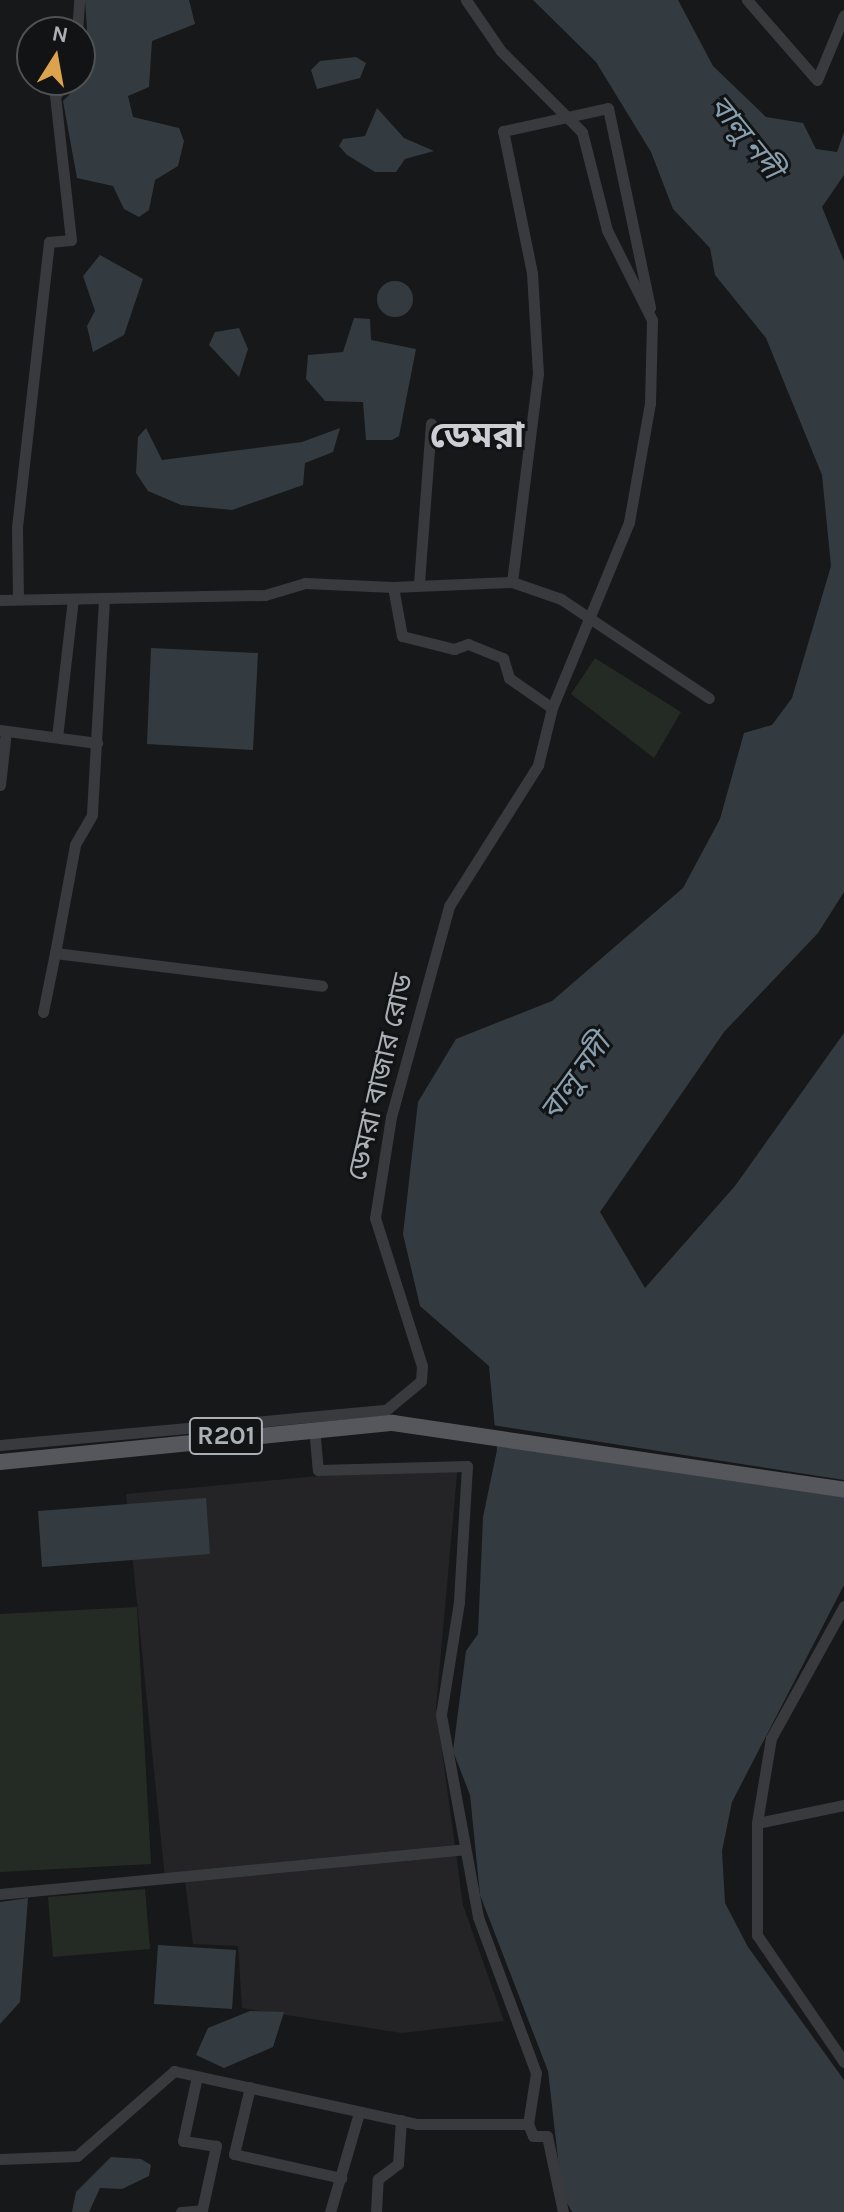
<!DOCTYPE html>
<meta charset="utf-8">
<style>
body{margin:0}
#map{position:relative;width:844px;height:2212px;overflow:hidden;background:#171819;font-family:Karla,"Noto Sans Bengali",sans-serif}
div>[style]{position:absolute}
.built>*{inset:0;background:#242426}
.green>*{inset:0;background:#242b24}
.water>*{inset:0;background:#333b41}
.round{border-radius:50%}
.pier>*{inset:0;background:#171819}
.street>*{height:11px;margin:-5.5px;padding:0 5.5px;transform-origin:5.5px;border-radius:5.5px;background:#393a3e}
.primary>*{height:16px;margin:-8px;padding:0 8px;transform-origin:8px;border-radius:8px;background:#55575c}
span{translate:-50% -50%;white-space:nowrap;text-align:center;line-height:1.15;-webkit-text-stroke:6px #121314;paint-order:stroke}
.shield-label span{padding:2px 6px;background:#121314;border:2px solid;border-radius:6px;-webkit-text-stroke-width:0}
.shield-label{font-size:26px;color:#abb0b7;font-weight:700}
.street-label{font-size:28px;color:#abb0b7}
.water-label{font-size:30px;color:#879eae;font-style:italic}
.district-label{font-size:36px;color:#ccced4;font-weight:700}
.north{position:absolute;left:16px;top:16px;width:80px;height:80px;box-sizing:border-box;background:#121314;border:2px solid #4f5255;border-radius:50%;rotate:11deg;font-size:22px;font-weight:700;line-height:32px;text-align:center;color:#abb0b7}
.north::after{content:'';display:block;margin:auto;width:28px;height:36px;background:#dca24d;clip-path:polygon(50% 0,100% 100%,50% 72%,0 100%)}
</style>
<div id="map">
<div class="built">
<i style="clip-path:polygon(458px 1463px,436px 1707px,463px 1905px,504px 2021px,402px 2033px,242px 2008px,238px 1946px,193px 1944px,185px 1881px,165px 1879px,126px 1494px)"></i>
</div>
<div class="green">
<i style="clip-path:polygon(595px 658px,681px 712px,654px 758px,571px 694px)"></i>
<i style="clip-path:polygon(137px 1607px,151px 1864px,0 1872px,0 1614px)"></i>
<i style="clip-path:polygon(145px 1889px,150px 1949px,53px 1957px,48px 1897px)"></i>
</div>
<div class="water">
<i style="clip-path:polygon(85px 0,189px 0,195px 24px,152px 41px,149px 87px,128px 96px,133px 117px,179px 128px,184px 141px,178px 166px,155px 180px,149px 210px,139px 217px,124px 209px,113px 186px,77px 178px,63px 101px,90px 74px)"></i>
<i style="clip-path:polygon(533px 0,678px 0,713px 66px,766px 117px,803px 123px,816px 149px,837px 152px,844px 132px,844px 175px,822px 207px,844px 261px,844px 892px,818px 933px,724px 1032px,600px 1212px,645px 1288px,735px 1186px,844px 1033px,844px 1585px,732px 1802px,722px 1851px,725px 1903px,748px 1947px,844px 2080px,844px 2212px,572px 2212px,562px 2194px,548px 2071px,480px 1895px,470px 1795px,453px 1751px,466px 1651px,478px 1634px,483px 1517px,497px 1450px,489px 1366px,420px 1306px,403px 1234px,418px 1102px,456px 1039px,552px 1001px,683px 888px,720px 819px,744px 733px,772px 725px,792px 698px,831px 566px,822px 475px,766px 338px,715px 275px,710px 248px,673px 209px,651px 152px,596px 62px)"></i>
<i style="clip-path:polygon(356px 57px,366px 63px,360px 78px,317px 89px,311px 70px,320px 61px)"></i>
<i style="clip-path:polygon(377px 108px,404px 138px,434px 151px,405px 159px,396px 172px,375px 172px,347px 155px,339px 146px,343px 139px,365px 136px)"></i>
<i style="clip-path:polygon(100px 255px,143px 279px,124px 335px,93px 352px,87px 326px,95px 311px,83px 276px)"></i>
<i class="round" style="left:377px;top:281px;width:36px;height:36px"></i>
<i style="clip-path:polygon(354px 318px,370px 319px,371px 340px,416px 349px,399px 436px,392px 440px,366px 440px,363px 402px,325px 401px,306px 379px,308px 355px,343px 352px)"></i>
<i style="clip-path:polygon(239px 328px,248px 349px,239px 377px,209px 345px,215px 332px)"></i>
<i style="clip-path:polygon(146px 428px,162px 460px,302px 442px,340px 428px,333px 452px,305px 463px,303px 485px,232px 510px,181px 505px,148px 491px,136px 473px,138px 437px)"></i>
<i style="clip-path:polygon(151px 648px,258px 653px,253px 750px,147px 744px)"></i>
<i style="clip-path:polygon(206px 1498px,210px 1554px,42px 1567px,38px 1511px)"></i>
<i style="clip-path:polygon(28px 1898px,20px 2002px,0 2024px,0 1902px)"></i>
<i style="clip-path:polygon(158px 1945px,236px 1950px,232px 2009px,154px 2004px)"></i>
<i style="clip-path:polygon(250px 2011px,284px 2012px,273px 2047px,224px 2068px,196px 2055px,208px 2028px)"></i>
<i style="clip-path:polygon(111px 2157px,141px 2159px,151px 2165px,149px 2176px,122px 2189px,100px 2188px,89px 2212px,72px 2212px,76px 2192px)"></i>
</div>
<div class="pier">
<i style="clip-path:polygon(492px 1425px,844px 1480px,844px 1494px,493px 1439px)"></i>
</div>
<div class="street">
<i style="left:747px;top:0;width:106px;rotate:48.8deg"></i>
<i style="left:817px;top:80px;width:70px;rotate:-67.4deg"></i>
<i style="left:77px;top:32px;width:32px;rotate:-86deg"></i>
<i style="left:512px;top:582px;width:210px;rotate:-82.9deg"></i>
<i style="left:538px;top:374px;width:101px;rotate:-93.4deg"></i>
<i style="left:532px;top:273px;width:145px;rotate:-101.5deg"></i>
<i style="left:503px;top:131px;width:107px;rotate:-12.4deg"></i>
<i style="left:608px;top:108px;width:204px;rotate:78.1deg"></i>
<i style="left:419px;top:583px;width:160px;rotate:-85.7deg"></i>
<i style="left:393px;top:587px;width:119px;rotate:-2.4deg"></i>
<i style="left:512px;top:582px;width:52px;rotate:19.1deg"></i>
<i style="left:561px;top:599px;width:178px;rotate:33.8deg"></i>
<i style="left:18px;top:599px;width:72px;rotate:-90.8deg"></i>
<i style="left:17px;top:527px;width:287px;rotate:-83.6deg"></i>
<i style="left:49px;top:242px;width:22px;rotate:-5deg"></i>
<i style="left:71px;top:240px;width:145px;rotate:-96.3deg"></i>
<i style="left:55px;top:96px;width:20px;rotate:-53deg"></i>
<i style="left:104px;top:599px;width:216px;rotate:93.2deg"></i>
<i style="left:92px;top:815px;width:34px;rotate:120deg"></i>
<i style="left:75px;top:845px;width:110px;rotate:100.5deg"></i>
<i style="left:55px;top:953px;width:269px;rotate:7deg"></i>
<i style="left:0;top:600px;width:265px;rotate:-1.1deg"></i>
<i style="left:265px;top:595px;width:42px;rotate:-16.7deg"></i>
<i style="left:305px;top:583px;width:88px;rotate:2.6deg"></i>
<i style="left:393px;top:587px;width:50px;rotate:79.6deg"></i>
<i style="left:402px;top:636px;width:54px;rotate:14deg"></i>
<i style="left:454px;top:649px;width:15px;rotate:-20deg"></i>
<i style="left:468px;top:644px;width:38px;rotate:22deg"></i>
<i style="left:503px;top:658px;width:21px;rotate:73deg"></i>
<i style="left:509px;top:678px;width:52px;rotate:34.9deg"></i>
<i style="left:0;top:730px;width:98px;rotate:7.6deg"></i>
<i style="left:57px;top:737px;width:139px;rotate:-83.4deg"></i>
<i style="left:0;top:785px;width:54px;rotate:-83.7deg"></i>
<i style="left:43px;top:1012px;width:60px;rotate:-78.5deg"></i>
<i style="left:315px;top:1438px;width:32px;rotate:85deg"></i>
<i style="left:318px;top:1470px;width:149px;rotate:-1.5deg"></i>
<i style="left:467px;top:1466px;width:136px;rotate:93.4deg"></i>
<i style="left:459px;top:1602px;width:114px;rotate:99.1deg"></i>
<i style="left:441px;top:1715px;width:205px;rotate:79.6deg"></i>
<i style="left:478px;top:1917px;width:166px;rotate:69.6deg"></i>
<i style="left:536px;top:2073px;width:52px;rotate:98.9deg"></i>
<i style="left:528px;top:2124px;width:13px;rotate:67deg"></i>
<i style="left:533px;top:2136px;width:14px"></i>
<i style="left:547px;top:2136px;width:78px;rotate:78.1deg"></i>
<i style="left:0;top:1445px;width:388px;rotate:-5.2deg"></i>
<i style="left:386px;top:1410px;width:45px;rotate:-39.6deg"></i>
<i style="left:421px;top:1381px;width:15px;rotate:-86deg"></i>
<i style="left:422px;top:1366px;width:155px;rotate:-107.6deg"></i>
<i style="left:375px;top:1218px;width:102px;rotate:-81deg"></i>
<i style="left:391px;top:1117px;width:219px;rotate:-74.6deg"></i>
<i style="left:449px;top:906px;width:167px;rotate:-57.7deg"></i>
<i style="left:538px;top:765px;width:59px;rotate:-76.2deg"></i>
<i style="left:552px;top:708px;width:201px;rotate:-67.5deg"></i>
<i style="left:629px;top:522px;width:121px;rotate:-80deg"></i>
<i style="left:650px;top:403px;width:83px;rotate:-88.6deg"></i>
<i style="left:652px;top:320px;width:101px;rotate:-116.6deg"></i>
<i style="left:607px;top:230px;width:101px;rotate:-104.3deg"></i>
<i style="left:582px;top:132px;width:115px;rotate:-135deg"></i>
<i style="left:501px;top:51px;width:62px;rotate:-124.5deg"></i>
<i style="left:844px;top:1606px;width:151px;rotate:118.9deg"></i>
<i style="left:771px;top:1738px;width:86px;rotate:99.4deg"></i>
<i style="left:757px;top:1823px;width:112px;rotate:90deg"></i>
<i style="left:757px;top:1935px;width:154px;rotate:55.6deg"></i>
<i style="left:757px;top:1823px;width:89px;rotate:-11.7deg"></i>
<i style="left:0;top:1894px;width:467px;rotate:-5.5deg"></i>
<i style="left:250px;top:2087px;width:69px;rotate:103.4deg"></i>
<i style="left:234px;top:2154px;width:110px;rotate:12.6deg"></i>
<i style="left:0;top:2159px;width:77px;rotate:-2.2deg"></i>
<i style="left:77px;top:2156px;width:129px;rotate:-41.2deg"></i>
<i style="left:174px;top:2071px;width:249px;rotate:12.3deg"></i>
<i style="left:417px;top:2124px;width:111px"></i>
<i style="left:181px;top:2212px;width:21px;rotate:-5deg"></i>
<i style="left:202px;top:2210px;width:66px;rotate:-77.7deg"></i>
<i style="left:216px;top:2146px;width:33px;rotate:-171deg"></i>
<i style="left:183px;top:2141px;width:66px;rotate:-77.8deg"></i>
<i style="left:330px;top:2212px;width:103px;rotate:-73.7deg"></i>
<i style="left:376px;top:2212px;width:33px;rotate:-87deg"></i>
<i style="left:378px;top:2179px;width:25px;rotate:-37deg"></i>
<i style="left:398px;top:2164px;width:44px;rotate:-86.1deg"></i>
</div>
<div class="primary">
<i style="left:0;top:1462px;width:395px;rotate:-5.7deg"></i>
<i style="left:393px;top:1423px;width:456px;rotate:8.4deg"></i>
</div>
<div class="shield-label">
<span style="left:226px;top:1436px">R201</span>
</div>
<div class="street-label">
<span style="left:380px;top:1077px;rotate:-77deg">ডেমরা বাজার রোড</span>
</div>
<div class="water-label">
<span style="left:746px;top:137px;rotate:51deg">বালু নদী</span>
<span style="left:575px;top:1077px;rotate:-54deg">বালু নদী</span>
</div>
<div class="district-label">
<span style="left:477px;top:436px">ডেমরা</span>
</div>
<div class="north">N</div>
</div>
